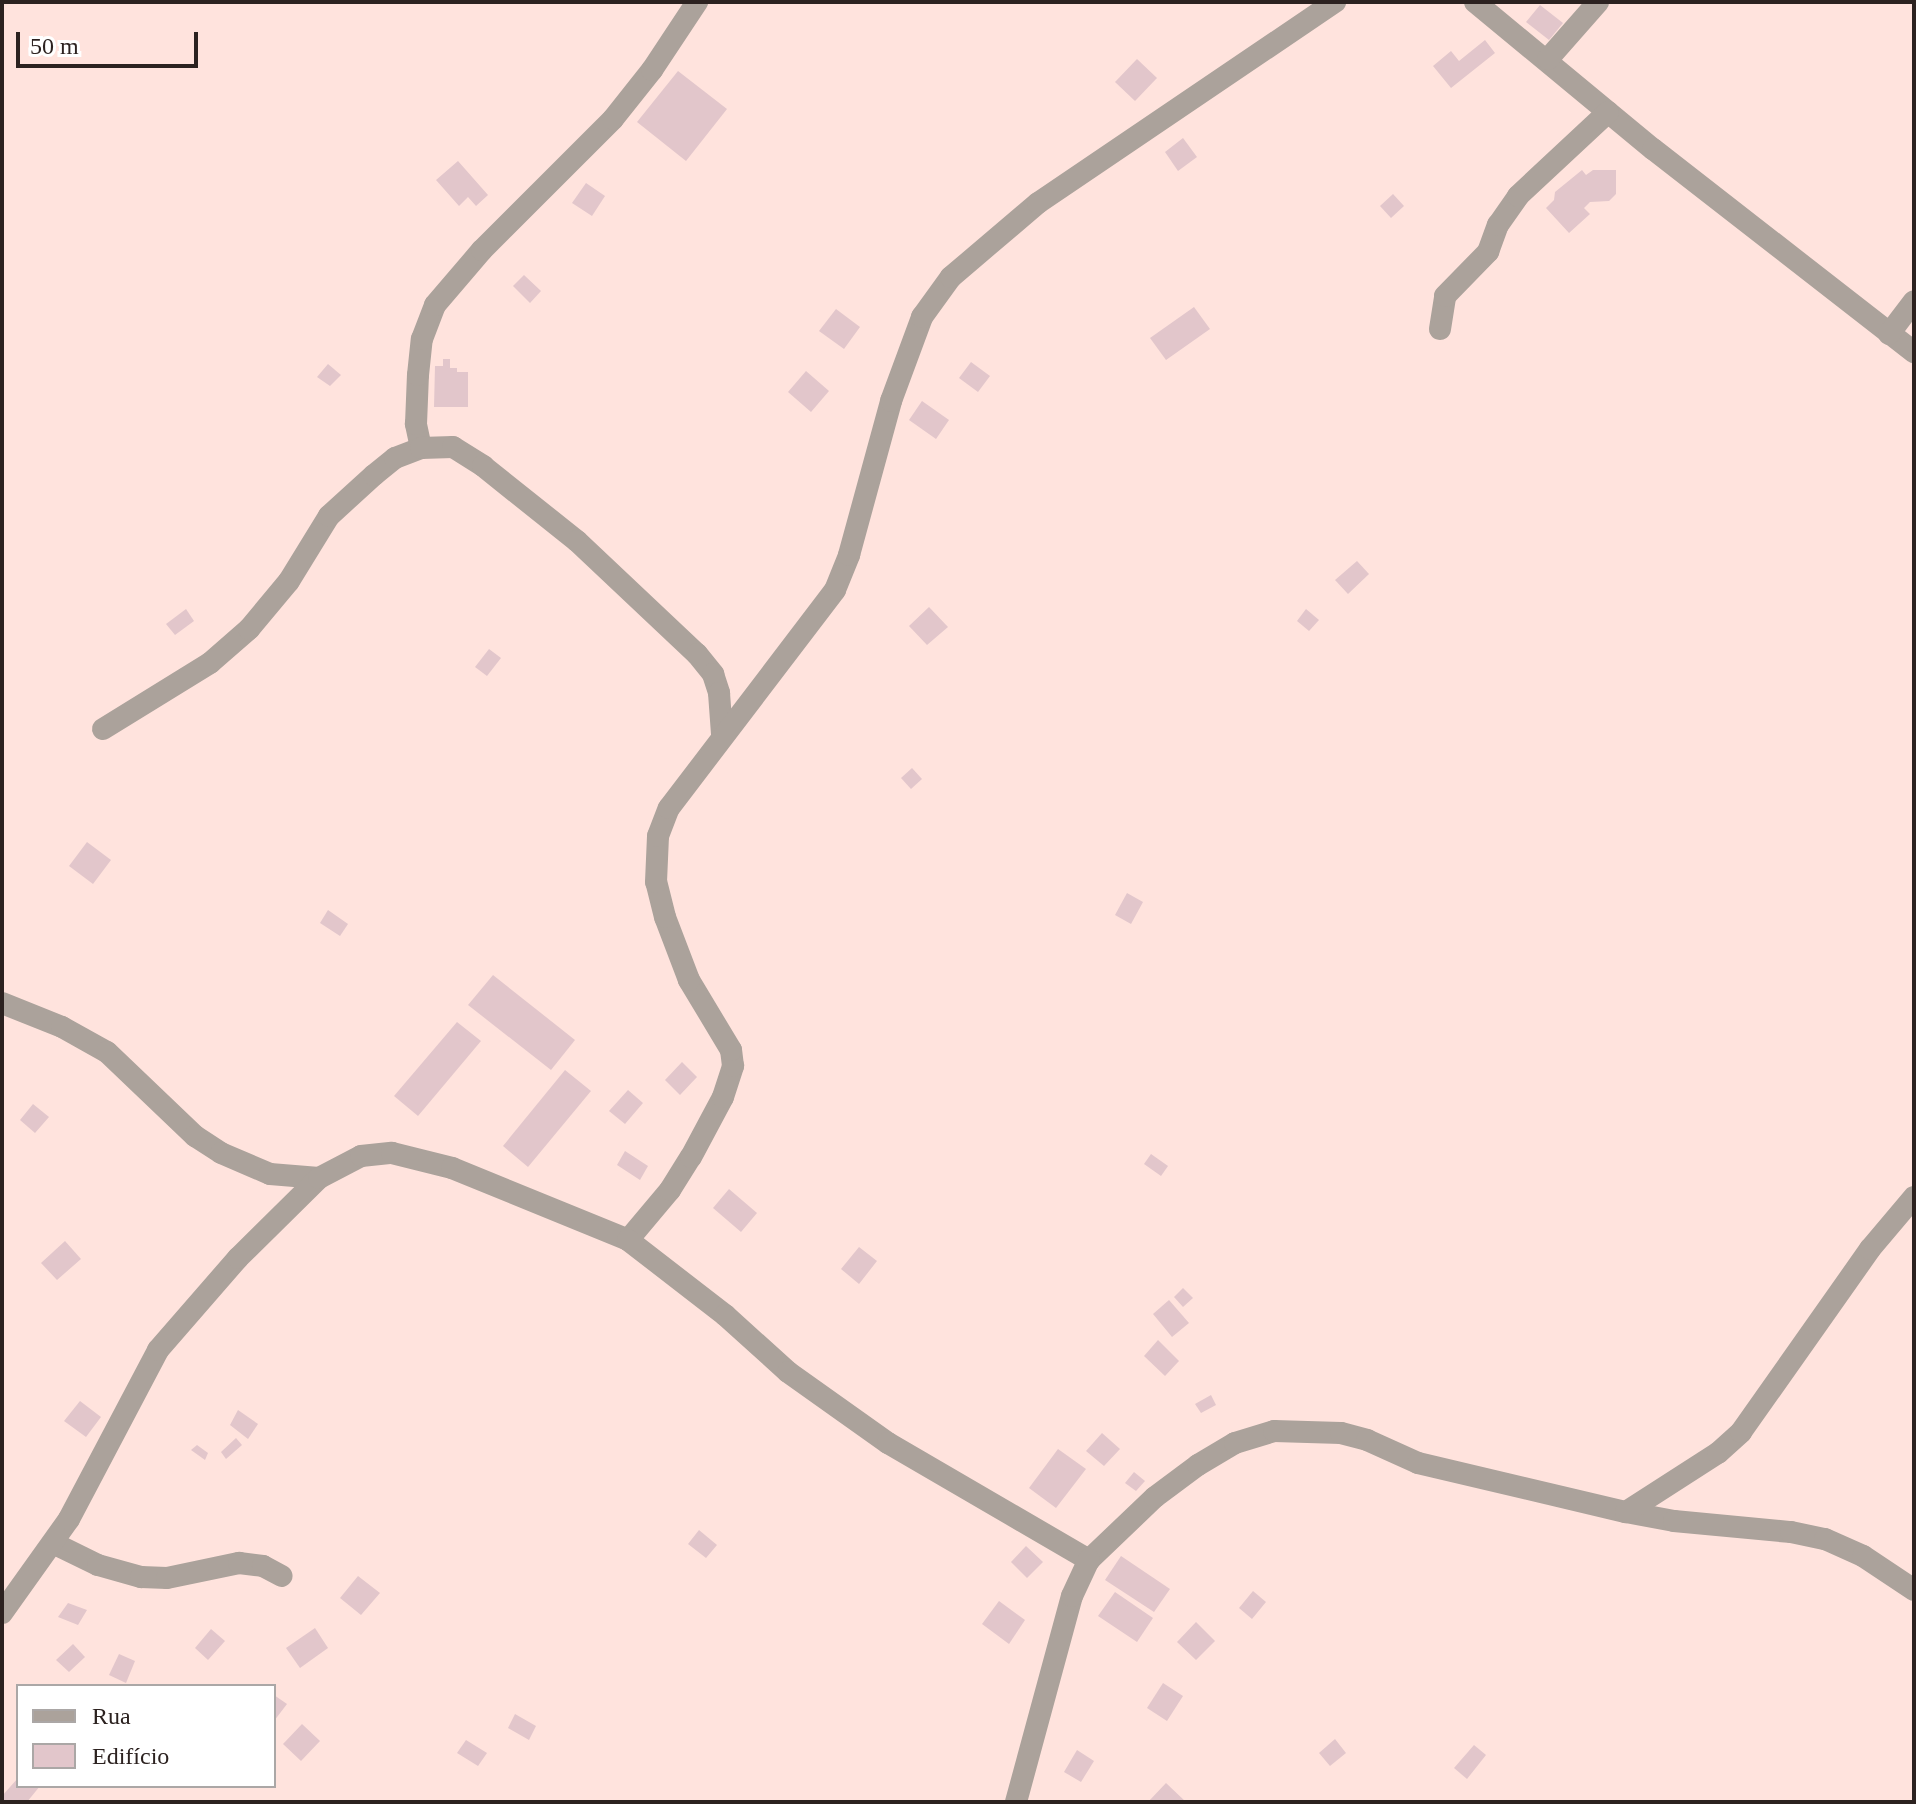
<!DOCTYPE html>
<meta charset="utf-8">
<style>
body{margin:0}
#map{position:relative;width:1916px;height:1804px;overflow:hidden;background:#ffe3dd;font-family:"Times New Roman",serif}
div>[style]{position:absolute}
.building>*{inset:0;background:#e2c6cb}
.minor>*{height:22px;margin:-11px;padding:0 11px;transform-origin:11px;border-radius:11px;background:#aba29b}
span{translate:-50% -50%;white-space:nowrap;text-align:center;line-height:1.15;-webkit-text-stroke:8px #fff;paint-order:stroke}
.frame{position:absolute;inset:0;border:4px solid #2c2220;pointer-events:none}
.legend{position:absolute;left:16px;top:1684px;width:260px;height:104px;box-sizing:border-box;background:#fff;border:2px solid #aba7a6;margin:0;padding:10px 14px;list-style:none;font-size:24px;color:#2c2220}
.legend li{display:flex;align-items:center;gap:16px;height:40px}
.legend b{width:40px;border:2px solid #aba7a6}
.scale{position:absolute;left:16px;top:32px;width:182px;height:36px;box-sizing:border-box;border:4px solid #2c2220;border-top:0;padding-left:10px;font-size:24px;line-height:28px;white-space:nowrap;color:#2c2220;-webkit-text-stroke:6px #fff;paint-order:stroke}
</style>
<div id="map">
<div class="building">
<i style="clip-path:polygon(1540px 5px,1563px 23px,1549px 40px,1526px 22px)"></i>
<i style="clip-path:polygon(1485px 40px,1495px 53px,1451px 88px,1433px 66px,1451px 51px,1459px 61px)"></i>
<i style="clip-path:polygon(1137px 59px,1157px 78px,1135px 101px,1115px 82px)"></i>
<i style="clip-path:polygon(678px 71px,727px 109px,686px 161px,637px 122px)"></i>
<i style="clip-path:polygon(1183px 138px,1197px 157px,1178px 171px,1165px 152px)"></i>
<i style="clip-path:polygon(458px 161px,488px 195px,476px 206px,468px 197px,459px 206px,436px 180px)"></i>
<i style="clip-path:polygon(1582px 170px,1586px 175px,1593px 170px,1616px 170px,1616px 194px,1609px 201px,1590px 202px,1584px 208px,1590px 214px,1569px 233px,1546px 208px,1554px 200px,1555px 192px)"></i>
<i style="clip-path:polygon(586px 183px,605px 196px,592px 216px,572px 203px)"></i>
<i style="clip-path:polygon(1393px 194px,1404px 206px,1391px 218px,1380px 206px)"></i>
<i style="clip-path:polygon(524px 275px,541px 291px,530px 303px,513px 286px)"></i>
<i style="clip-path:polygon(1194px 307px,1210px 329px,1166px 360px,1150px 338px)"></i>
<i style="clip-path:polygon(836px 309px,860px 327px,844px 349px,819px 331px)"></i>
<i style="clip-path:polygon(443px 359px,450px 359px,450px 368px,457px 368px,457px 372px,468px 372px,468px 407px,434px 407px,435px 366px,443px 366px)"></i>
<i style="clip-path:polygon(971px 362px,990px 376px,978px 392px,959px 378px)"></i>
<i style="clip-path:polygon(328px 364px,341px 375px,330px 386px,317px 377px)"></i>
<i style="clip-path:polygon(806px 371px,829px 391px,811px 412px,788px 392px)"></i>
<i style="clip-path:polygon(922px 401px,949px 420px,936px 439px,909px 420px)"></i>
<i style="clip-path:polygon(1357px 561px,1369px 574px,1348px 594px,1335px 580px)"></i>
<i style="clip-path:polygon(929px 607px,948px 627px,927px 645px,909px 626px)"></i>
<i style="clip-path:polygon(186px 609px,194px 621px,175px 635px,166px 624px)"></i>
<i style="clip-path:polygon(1306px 609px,1319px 620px,1309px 631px,1297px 621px)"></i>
<i style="clip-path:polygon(489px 649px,501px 658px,487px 676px,475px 667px)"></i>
<i style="clip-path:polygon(912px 768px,922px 779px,911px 789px,901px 778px)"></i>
<i style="clip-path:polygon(87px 842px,111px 860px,93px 884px,69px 866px)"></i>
<i style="clip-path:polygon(1127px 893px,1143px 902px,1131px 924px,1115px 915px)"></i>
<i style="clip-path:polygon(328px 910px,348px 924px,340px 936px,320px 923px)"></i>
<i style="clip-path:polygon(493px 975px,575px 1040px,551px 1070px,468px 1005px)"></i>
<i style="clip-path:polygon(457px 1022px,481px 1041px,418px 1116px,394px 1096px)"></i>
<i style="clip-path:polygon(682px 1062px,697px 1077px,680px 1095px,665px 1080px)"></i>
<i style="clip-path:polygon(565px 1070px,591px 1091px,528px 1167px,503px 1146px)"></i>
<i style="clip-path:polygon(628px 1090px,643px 1103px,625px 1124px,609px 1111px)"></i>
<i style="clip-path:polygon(33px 1104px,49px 1117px,35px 1133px,20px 1120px)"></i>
<i style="clip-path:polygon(625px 1151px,648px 1166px,640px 1180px,617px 1165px)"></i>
<i style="clip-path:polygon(1151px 1154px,1168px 1166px,1161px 1176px,1144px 1164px)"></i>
<i style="clip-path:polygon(729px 1189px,757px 1213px,741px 1232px,713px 1208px)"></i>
<i style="clip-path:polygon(65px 1241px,81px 1259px,57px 1280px,41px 1263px)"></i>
<i style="clip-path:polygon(859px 1247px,877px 1261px,859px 1284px,841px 1269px)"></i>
<i style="clip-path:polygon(1183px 1288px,1193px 1298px,1183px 1307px,1174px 1297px)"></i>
<i style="clip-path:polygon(1169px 1300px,1189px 1323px,1172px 1337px,1153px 1314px)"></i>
<i style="clip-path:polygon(1158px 1340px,1179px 1361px,1165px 1376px,1144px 1356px)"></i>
<i style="clip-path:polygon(1211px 1395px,1216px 1405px,1201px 1413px,1195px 1404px)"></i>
<i style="clip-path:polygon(80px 1401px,101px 1417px,86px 1437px,64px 1421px)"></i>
<i style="clip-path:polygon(238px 1410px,258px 1424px,248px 1439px,230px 1425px)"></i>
<i style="clip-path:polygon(1102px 1433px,1120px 1449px,1104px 1466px,1086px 1451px)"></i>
<i style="clip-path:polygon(236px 1438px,242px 1445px,226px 1459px,221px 1452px)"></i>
<i style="clip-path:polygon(197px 1445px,208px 1453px,205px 1460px,191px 1450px)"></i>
<i style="clip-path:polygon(1058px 1449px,1086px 1469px,1056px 1508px,1029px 1488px)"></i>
<i style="clip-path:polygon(1134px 1472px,1145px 1481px,1136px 1491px,1125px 1483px)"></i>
<i style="clip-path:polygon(699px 1530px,717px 1545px,706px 1558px,688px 1544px)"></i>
<i style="clip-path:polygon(1026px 1546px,1043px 1562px,1027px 1578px,1011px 1562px)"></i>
<i style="clip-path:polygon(1121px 1556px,1170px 1589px,1154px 1612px,1105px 1580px)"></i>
<i style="clip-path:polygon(358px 1576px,380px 1593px,361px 1615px,340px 1598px)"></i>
<i style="clip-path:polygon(1253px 1591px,1266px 1602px,1252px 1619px,1239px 1608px)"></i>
<i style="clip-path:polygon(1115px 1592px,1153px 1618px,1137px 1642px,1098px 1616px)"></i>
<i style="clip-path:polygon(999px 1601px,1025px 1620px,1009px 1644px,982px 1624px)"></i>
<i style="clip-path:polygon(68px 1603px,87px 1610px,78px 1625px,58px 1617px)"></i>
<i style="clip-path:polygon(1196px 1622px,1215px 1641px,1196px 1660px,1177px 1642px)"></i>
<i style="clip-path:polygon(315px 1628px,328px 1648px,300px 1668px,286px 1648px)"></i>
<i style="clip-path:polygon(211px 1629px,225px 1641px,208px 1660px,195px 1648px)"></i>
<i style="clip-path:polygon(73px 1644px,85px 1657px,69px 1672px,56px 1660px)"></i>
<i style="clip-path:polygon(119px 1654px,135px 1661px,126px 1683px,109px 1675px)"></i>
<i style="clip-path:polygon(1163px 1683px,1183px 1696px,1167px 1721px,1147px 1708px)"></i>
<i style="clip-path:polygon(274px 1695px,287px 1704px,274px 1721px)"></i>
<i style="clip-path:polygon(515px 1714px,536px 1726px,529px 1740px,508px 1728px)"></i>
<i style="clip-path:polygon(302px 1724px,320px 1741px,301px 1761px,283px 1744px)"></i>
<i style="clip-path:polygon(1335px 1739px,1346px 1753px,1330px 1766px,1319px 1753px)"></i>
<i style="clip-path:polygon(466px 1740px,487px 1753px,478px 1766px,457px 1753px)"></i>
<i style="clip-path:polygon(1474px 1745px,1486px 1755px,1467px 1779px,1454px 1768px)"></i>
<i style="clip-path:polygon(1077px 1750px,1094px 1761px,1081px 1782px,1064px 1772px)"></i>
<i style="clip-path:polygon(18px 1778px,18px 1786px,40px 1786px,27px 1802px,2px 1802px,2px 1796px)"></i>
<i style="clip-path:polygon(1166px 1783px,1186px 1802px,1148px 1802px)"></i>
</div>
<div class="minor">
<i style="left:1475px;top:2px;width:231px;rotate:39.6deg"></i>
<i style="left:1653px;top:149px;width:331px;rotate:37.9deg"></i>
<i style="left:1548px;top:59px;width:76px;rotate:-48.7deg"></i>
<i style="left:1440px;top:329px;width:33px;rotate:-81deg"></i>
<i style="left:1445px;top:296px;width:62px;rotate:-45.7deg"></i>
<i style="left:1488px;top:252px;width:29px;rotate:-70deg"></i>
<i style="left:1498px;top:225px;width:35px;rotate:-55deg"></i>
<i style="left:1518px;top:196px;width:123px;rotate:-43deg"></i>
<i style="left:1889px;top:334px;width:41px;rotate:-52.9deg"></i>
<i style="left:421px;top:448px;width:25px;rotate:-102deg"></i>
<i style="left:416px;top:424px;width:49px;rotate:-87.7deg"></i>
<i style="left:418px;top:375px;width:36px;rotate:-84deg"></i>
<i style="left:422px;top:339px;width:36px;rotate:-69deg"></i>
<i style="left:435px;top:305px;width:72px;rotate:-49.5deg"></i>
<i style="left:482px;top:250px;width:185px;rotate:-45deg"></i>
<i style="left:613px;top:119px;width:63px;rotate:-51.5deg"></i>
<i style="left:652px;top:70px;width:82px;rotate:-56.5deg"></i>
<i style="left:103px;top:729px;width:126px;rotate:-31.7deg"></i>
<i style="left:210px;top:663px;width:52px;rotate:-41.1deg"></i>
<i style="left:249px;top:629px;width:62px;rotate:-50.2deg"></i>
<i style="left:289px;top:581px;width:76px;rotate:-58.4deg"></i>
<i style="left:329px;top:516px;width:61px;rotate:-42.3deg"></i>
<i style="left:374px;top:475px;width:27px;rotate:-39deg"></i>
<i style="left:395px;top:458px;width:28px;rotate:-21deg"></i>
<i style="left:421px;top:448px;width:32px;rotate:-2deg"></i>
<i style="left:453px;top:447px;width:36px;rotate:32deg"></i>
<i style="left:483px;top:466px;width:120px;rotate:38.6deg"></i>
<i style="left:577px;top:541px;width:165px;rotate:43.3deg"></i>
<i style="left:697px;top:654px;width:26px;rotate:51deg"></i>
<i style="left:713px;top:674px;width:20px;rotate:72deg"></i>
<i style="left:719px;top:693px;width:41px;rotate:85.8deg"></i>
<i style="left:2px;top:1003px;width:65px;rotate:21.8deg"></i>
<i style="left:62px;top:1027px;width:51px;rotate:29.1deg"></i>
<i style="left:107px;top:1052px;width:122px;rotate:43.7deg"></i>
<i style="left:195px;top:1136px;width:31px;rotate:33deg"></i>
<i style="left:221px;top:1153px;width:53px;rotate:23.2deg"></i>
<i style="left:270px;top:1174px;width:49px;rotate:4.7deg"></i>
<i style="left:628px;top:1240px;width:65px;rotate:-50deg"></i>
<i style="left:670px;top:1190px;width:39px;rotate:-58deg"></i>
<i style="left:691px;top:1157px;width:68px;rotate:-61.9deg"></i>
<i style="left:723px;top:1097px;width:33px;rotate:-72deg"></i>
<i style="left:733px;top:1066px;width:16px;rotate:-97deg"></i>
<i style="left:731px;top:1050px;width:82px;rotate:-121deg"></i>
<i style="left:689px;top:980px;width:67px;rotate:-110.9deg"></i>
<i style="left:665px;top:917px;width:36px;rotate:-104deg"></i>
<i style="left:656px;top:882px;width:46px;rotate:-87.5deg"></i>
<i style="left:658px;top:836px;width:30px;rotate:-69deg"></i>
<i style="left:669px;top:808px;width:274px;rotate:-52.7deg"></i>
<i style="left:835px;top:590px;width:38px;rotate:-68deg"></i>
<i style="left:849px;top:555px;width:160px;rotate:-74.7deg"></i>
<i style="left:891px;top:401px;width:90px;rotate:-69.7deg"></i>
<i style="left:922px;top:317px;width:49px;rotate:-54.1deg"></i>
<i style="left:951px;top:277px;width:114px;rotate:-40.4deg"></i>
<i style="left:1038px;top:203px;width:359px;rotate:-34.1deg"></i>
<i style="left:1626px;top:1512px;width:49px;rotate:10.6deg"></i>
<i style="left:1674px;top:1521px;width:118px;rotate:5.4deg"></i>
<i style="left:1791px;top:1532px;width:35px;rotate:12deg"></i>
<i style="left:1825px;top:1539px;width:42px;rotate:24.1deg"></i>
<i style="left:1863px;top:1556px;width:61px;rotate:33.7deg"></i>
<i style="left:55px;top:1544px;width:48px;rotate:26deg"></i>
<i style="left:98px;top:1565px;width:45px;rotate:15.6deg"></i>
<i style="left:141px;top:1577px;width:26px;rotate:2deg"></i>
<i style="left:167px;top:1578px;width:74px;rotate:-11.8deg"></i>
<i style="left:239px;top:1563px;width:24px;rotate:7deg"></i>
<i style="left:263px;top:1566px;width:21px;rotate:28deg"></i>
<i style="left:2px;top:1613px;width:115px;rotate:-54.5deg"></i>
<i style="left:69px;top:1519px;width:191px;rotate:-62.2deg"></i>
<i style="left:158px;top:1350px;width:122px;rotate:-49deg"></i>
<i style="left:238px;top:1258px;width:114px;rotate:-44.6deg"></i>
<i style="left:319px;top:1178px;width:47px;rotate:-27.6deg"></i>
<i style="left:361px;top:1156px;width:31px;rotate:-6deg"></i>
<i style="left:392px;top:1153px;width:62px;rotate:14deg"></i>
<i style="left:452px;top:1168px;width:190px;rotate:22.2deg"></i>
<i style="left:628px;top:1240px;width:123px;rotate:37.7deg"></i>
<i style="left:725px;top:1315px;width:85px;rotate:42.1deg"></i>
<i style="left:788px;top:1372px;width:123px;rotate:35.4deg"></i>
<i style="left:888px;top:1443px;width:233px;rotate:30.2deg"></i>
<i style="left:1089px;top:1560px;width:91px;rotate:-43.7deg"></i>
<i style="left:1155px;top:1497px;width:54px;rotate:-36.7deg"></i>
<i style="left:1198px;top:1465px;width:43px;rotate:-30.7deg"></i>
<i style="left:1235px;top:1443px;width:41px;rotate:-17.1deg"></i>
<i style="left:1274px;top:1431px;width:67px;rotate:1.7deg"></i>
<i style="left:1341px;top:1433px;width:27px;rotate:15deg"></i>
<i style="left:1367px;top:1440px;width:56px;rotate:24.3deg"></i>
<i style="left:1418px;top:1463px;width:214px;rotate:13.3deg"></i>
<i style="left:1626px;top:1512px;width:109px;rotate:-32.7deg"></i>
<i style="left:1718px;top:1453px;width:31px;rotate:-42deg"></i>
<i style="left:1741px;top:1432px;width:224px;rotate:-54.8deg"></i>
<i style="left:1870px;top:1249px;width:68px;rotate:-49.8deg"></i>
<i style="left:1016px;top:1802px;width:213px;rotate:-74.8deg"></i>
<i style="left:1072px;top:1596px;width:40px;rotate:-65deg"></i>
</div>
<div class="frame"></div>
<ul class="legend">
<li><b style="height:10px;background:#aba29b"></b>Rua</li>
<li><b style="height:22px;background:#e2c6cb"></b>Edifício</li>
</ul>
<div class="scale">50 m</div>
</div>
